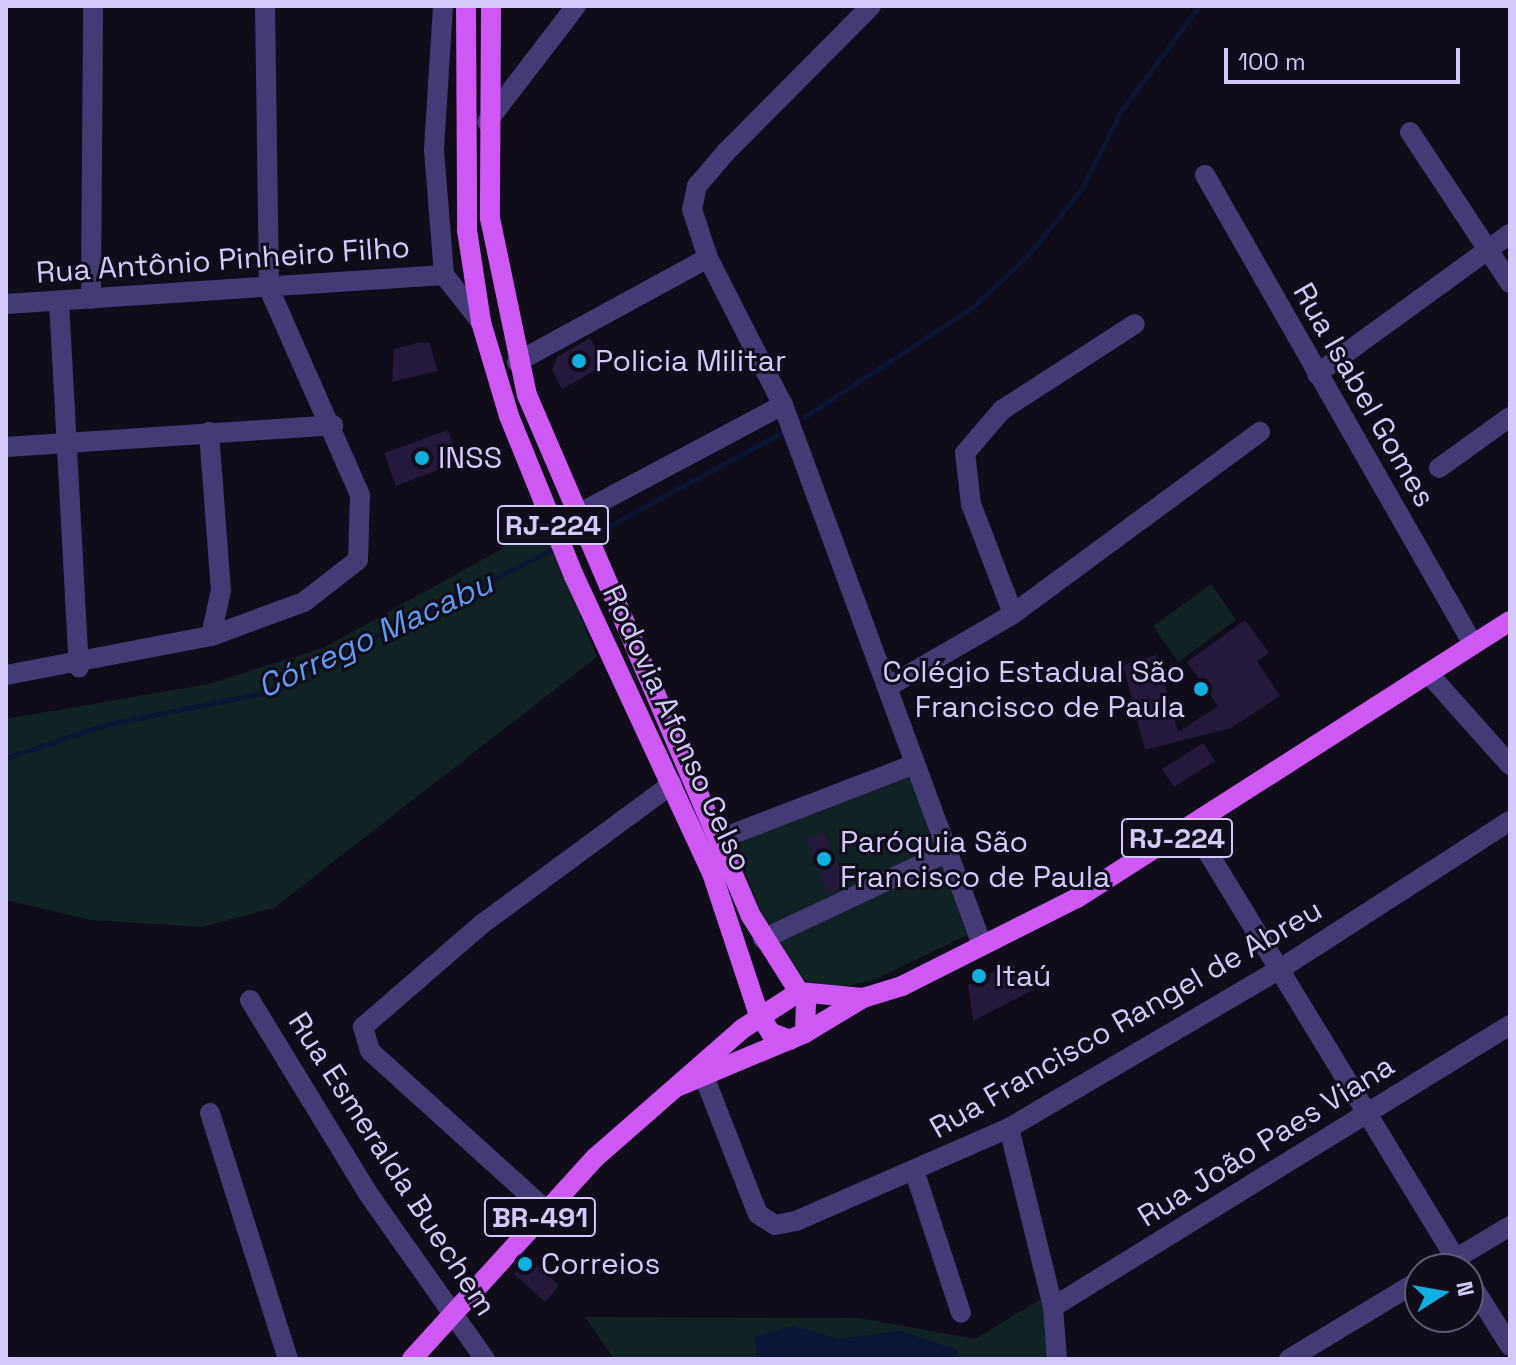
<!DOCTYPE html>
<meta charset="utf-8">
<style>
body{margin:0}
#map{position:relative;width:1516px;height:1365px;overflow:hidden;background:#100c1a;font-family:"Space Grotesk",sans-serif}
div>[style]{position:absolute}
.green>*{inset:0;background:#102224}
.water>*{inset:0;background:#0b1534}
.stream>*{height:5px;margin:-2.5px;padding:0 2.5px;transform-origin:2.5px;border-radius:2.5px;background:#0b1534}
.building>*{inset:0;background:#24193a}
.minor>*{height:20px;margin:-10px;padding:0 10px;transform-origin:10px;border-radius:10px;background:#443a76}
.major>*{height:20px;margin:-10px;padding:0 10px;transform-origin:10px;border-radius:10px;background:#cd58f3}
.dots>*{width:22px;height:22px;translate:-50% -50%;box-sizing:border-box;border:4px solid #100c1a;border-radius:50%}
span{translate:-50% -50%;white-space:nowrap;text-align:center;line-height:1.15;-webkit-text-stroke:6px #100c1a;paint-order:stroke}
.shield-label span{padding:2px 6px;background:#100c1a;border:2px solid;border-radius:6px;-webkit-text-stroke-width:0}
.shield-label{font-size:28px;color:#d5c9fb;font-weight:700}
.street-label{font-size:30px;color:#d5c9fb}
.poi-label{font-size:30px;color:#d5c9fb}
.left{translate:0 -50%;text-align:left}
.right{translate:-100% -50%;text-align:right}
.water-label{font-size:32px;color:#5f9bf3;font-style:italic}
.frame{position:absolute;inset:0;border:8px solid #d5c9fb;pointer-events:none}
.north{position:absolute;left:1404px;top:1253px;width:80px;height:80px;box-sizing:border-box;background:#100c1a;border:2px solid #5f5874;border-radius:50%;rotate:79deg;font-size:22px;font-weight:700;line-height:32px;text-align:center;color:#d5c9fb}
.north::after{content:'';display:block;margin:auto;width:28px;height:36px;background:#10afe0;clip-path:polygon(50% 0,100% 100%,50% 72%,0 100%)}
.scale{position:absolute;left:1224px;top:48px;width:236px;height:36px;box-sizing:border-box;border:4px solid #d5c9fb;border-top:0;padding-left:10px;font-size:24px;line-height:28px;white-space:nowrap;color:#d5c9fb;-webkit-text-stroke:6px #100c1a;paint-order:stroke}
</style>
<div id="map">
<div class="green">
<i style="clip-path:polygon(538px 510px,597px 657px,274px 908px,202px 927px,90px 920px,6px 900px,6px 719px,208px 684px,323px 648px,500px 550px)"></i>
<i style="clip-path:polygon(1211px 584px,1236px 620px,1178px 662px,1153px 626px)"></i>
<i style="clip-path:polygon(910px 773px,967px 935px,874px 980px,840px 987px,808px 982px,773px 947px,734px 840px)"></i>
<i style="clip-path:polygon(1042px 1298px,1052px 1359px,614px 1359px,585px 1317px,860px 1318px,975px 1339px)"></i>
</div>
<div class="water">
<i style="clip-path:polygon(794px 1326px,838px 1339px,900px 1331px,958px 1350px,955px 1359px,757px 1357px,754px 1337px)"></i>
</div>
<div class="stream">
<i style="left:804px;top:417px;width:203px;rotate:-33.1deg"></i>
<i style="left:974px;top:306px;width:76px;rotate:-43.4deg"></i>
<i style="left:1029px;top:254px;width:85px;rotate:-51.2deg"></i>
<i style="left:1082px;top:188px;width:88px;rotate:-62.9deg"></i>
<i style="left:1122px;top:110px;width:129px;rotate:-53.5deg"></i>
<i style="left:596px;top:533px;width:215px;rotate:-28.4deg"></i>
<i style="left:6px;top:758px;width:103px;rotate:-18.6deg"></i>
<i style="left:104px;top:725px;width:160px;rotate:-11.5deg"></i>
<i style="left:261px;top:693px;width:326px;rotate:-26.2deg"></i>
</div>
<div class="building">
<i style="clip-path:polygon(590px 338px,605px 365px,562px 389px,552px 370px,557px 357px)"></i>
<i style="clip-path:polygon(421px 342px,430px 343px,437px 371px,392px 382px,394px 349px)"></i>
<i style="clip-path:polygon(448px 430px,459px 462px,396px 486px,384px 453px)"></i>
<i style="clip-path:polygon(1245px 620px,1269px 653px,1257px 661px,1280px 696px,1231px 728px,1145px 750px,1123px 665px,1156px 655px,1178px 732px,1218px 706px,1187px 662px)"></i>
<i style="clip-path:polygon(1203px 743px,1215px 761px,1174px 787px,1162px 769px)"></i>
<i style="clip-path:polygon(824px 832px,846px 885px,828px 894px,806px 840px)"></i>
<i style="clip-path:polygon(1012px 962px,1031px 991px,973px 1021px,968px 985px)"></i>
<i style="clip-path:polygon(529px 1258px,559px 1286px,545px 1302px,514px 1274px)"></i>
</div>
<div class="minor">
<i style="left:443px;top:6px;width:144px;rotate:93.6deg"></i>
<i style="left:434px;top:150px;width:125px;rotate:85.4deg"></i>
<i style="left:444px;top:275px;width:60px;rotate:51.8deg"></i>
<i style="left:871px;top:6px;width:206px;rotate:134.8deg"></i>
<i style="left:726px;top:152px;width:45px;rotate:130.5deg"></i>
<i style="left:697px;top:186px;width:24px;rotate:102deg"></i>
<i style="left:692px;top:209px;width:52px;rotate:71.9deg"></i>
<i style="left:708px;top:258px;width:165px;rotate:63deg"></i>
<i style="left:783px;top:405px;width:576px;rotate:69.77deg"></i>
<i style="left:487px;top:122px;width:146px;rotate:-52.5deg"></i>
<i style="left:1410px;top:132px;width:181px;rotate:56.5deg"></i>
<i style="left:1205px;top:175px;width:540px;rotate:60.26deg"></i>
<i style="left:91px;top:299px;width:293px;rotate:-89.6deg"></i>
<i style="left:59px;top:301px;width:367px;rotate:86.9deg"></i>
<i style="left:6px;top:304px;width:439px;rotate:-3.8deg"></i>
<i style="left:517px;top:362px;width:217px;rotate:-28.6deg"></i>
<i style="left:1317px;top:374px;width:238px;rotate:-36deg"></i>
<i style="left:209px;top:432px;width:158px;rotate:85.7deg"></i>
<i style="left:221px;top:590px;width:47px;rotate:102.3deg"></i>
<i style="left:6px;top:447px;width:328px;rotate:-3.8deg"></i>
<i style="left:1439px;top:468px;width:87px;rotate:-35.7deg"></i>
<i style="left:574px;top:516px;width:237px;rotate:-28deg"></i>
<i style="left:1013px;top:614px;width:118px;rotate:-110.9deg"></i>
<i style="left:971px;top:504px;width:51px;rotate:-96.7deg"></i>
<i style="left:965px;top:453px;width:57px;rotate:-49.3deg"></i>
<i style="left:1002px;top:410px;width:158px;rotate:-32.9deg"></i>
<i style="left:1428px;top:673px;width:123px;rotate:48.3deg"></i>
<i style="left:6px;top:675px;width:209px;rotate:-10.8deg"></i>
<i style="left:211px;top:636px;width:99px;rotate:-20.1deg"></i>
<i style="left:304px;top:602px;width:68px;rotate:-37.9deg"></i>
<i style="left:358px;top:560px;width:65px;rotate:-88.2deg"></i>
<i style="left:360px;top:495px;width:225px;rotate:-113.8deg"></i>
<i style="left:269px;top:289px;width:283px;rotate:-90.8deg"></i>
<i style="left:889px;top:686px;width:143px;rotate:-30.1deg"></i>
<i style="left:1013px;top:614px;width:307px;rotate:-36.4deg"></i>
<i style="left:1193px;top:828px;width:517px;rotate:58.62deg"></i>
<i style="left:717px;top:840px;width:212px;rotate:-21deg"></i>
<i style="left:763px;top:939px;width:204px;rotate:-25.2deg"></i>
<i style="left:250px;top:1000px;width:225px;rotate:58.6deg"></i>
<i style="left:367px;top:1192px;width:204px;rotate:54.8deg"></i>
<i style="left:705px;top:1079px;width:145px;rotate:68.6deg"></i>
<i style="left:758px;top:1214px;width:20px;rotate:33deg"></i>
<i style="left:775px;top:1225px;width:21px;rotate:-11deg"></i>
<i style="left:796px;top:1221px;width:232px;rotate:-23.6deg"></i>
<i style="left:1009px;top:1128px;width:311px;rotate:-30.4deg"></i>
<i style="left:1277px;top:971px;width:277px;rotate:-32.8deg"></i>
<i style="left:210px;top:1113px;width:258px;rotate:72.4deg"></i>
<i style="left:1009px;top:1128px;width:184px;rotate:76.2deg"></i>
<i style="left:1053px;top:1307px;width:52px;rotate:85.6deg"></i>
<i style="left:915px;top:1173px;width:147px;rotate:71.8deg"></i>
<i style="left:546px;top:1210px;width:237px;rotate:-137.9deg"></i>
<i style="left:370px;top:1051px;width:25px;rotate:-106deg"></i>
<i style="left:363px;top:1027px;width:157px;rotate:-40.9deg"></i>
<i style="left:482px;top:924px;width:236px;rotate:-36.4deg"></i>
<i style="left:1438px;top:1269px;width:84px;rotate:-30.8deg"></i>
<i style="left:1468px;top:1279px;width:79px;rotate:57.9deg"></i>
<i style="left:1053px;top:1307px;width:537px;rotate:-31.68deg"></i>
<i style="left:1289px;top:1359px;width:153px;rotate:-31.1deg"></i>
</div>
<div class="major">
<i style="left:466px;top:6px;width:224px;rotate:89.7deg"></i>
<i style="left:467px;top:230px;width:93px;rotate:81.3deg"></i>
<i style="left:481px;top:322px;width:98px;rotate:73.4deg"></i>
<i style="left:509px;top:416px;width:173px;rotate:67.9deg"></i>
<i style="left:574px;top:576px;width:327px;rotate:65.1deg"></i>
<i style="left:712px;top:873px;width:150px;rotate:71.7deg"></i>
<i style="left:759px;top:1015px;width:22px;rotate:56deg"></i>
<i style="left:771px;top:1033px;width:20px;rotate:20deg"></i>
<i style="left:491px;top:6px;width:212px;rotate:90.3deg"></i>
<i style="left:490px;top:218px;width:181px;rotate:78.2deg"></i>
<i style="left:527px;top:395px;width:567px;rotate:66.74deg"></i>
<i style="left:751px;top:916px;width:103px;rotate:57.7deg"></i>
<i style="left:806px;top:1003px;width:30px;rotate:92deg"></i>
<i style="left:679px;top:1086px;width:137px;rotate:-22.8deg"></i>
<i style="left:805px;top:1033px;width:68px;rotate:-31.1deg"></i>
<i style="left:863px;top:998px;width:41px;rotate:-17.1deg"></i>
<i style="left:902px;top:986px;width:196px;rotate:-26.7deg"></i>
<i style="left:1077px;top:898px;width:514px;rotate:-32.61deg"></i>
<i style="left:412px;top:1359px;width:273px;rotate:-47.7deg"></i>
<i style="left:596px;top:1157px;width:194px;rotate:-41.2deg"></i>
<i style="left:742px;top:1029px;width:68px;rotate:-33deg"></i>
<i style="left:799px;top:992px;width:64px;rotate:5.4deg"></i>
</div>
<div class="dots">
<i style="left:579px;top:361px;background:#10afe0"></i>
<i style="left:422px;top:458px;background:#10afe0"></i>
<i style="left:1201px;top:689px;background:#10afe0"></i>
<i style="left:824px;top:859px;background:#10afe0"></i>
<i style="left:979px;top:976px;background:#10afe0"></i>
<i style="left:525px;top:1264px;background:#10afe0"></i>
</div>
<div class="shield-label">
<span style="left:553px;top:525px">RJ-224</span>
<span style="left:1177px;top:838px">RJ-224</span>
<span style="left:540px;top:1217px">BR-491</span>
</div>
<div class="street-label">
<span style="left:223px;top:260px;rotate:-4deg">Rua Antônio Pinheiro Filho</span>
<span style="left:1364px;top:395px;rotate:60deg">Rua Isabel Gomes</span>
<span style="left:677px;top:728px;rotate:65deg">Rodovia Afonso Celso</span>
<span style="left:1126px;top:1019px;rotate:-30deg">Rua Francisco Rangel de Abreu</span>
<span style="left:1266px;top:1141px;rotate:-32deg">Rua João Paes Viana</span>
<span style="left:392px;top:1164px;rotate:57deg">Rua Esmeralda Buechem</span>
</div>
<div class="poi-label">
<span class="left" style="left:595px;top:361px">Policia Militar</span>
<span class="left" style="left:438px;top:458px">INSS</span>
<span class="right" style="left:1185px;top:689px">Colégio Estadual São<br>Francisco de Paula</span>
<span class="left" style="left:840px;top:859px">Paróquia São<br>Francisco de Paula</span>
<span class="left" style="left:995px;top:976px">Itaú</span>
<span class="left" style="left:541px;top:1264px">Correios</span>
</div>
<div class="water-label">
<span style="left:375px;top:635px;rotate:-25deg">Córrego Macabu</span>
</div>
<div class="frame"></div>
<div class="north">N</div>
<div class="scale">100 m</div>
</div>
